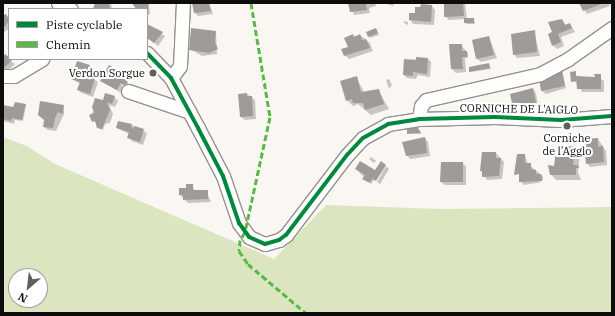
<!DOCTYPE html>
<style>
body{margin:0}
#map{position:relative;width:615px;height:316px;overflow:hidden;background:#faf7f2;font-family:"IBM Plex Serif",serif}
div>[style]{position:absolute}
.forest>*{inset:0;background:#dbe6c0}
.shadow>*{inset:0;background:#0003}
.building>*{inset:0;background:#9e9b98}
.roads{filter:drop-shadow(1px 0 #949290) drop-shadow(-1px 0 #949290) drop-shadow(0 1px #949290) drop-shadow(0 -1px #949290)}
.street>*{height:13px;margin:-6.5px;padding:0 6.5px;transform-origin:6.5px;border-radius:6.5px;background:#fefefd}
.quiet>*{height:3px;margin-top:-1.5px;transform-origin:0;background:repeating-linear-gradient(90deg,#58b947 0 6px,transparent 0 9px)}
.cycleway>*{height:4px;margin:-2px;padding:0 2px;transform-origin:2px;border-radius:2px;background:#00873e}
.dots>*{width:11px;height:11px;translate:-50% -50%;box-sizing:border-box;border:2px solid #fff;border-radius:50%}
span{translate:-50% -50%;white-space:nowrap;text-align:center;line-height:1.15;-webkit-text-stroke:4px #fff;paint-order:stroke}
.poi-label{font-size:11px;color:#0d0d0d}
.right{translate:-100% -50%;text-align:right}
.street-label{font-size:11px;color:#0d0d0d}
.frame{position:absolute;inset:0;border:4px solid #0d0d0d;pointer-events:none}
.legend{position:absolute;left:8px;top:8px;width:140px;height:52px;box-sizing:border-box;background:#fff;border:1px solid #9e9e9e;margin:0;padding:5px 7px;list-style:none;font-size:12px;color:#0d0d0d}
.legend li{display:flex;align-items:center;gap:8px;height:20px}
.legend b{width:20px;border:1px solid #9e9e9e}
.north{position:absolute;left:8px;top:268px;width:40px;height:40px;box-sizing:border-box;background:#fff;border:1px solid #9e9e9e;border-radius:50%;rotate:208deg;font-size:11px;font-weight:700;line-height:16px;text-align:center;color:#0d0d0d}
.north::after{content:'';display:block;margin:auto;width:14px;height:18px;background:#605f5d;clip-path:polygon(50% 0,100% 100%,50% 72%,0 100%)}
</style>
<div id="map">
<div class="forest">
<i style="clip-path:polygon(evenodd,3px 137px,27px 146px,55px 164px,274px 259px,326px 205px,441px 209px,612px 207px,612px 313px,3px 313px,3px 137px,16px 276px,40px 276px,40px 300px,16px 300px,16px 276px)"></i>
</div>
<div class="shadow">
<i style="clip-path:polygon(95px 3px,111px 3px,112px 9px,95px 9px)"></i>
<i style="clip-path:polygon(133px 3px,149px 3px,150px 14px,147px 15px,147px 9px,137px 9px)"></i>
<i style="clip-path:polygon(209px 3px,213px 14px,198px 16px,195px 13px)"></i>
<i style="clip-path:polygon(349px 3px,375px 3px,376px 6px,369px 8px,370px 13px,354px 15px)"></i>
<i style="clip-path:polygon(384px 3px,394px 3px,393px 6px)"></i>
<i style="clip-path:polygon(445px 3px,465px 3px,467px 19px,474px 19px,475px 24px,466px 24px,465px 19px,449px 20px,445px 16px)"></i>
<i style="clip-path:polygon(580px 3px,609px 3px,610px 6px,587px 14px)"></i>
<i style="clip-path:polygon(432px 6px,435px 10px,434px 25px,413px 24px,410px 20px)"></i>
<i style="clip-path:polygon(6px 15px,9px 17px,9px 29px,4px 32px,3px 16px)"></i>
<i style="clip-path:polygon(562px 20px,567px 26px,570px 24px,575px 32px,561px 37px,564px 46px,557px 49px,553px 45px,553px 32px)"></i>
<i style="clip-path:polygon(404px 21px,408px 22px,408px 25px,404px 23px)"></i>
<i style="clip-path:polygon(147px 25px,165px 36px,158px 46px,147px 37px)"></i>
<i style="clip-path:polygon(376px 29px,379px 35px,370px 38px,369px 37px)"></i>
<i style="clip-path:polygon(534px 31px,540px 56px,517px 58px,514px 54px)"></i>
<i style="clip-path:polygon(216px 32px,217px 54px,202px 56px,190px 49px)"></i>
<i style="clip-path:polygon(360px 35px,370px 43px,373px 51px,349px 59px,345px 55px,350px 47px,346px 38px)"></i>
<i style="clip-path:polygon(489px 37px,497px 58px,481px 62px,477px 59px)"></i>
<i style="clip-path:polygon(450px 45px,461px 45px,468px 53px,468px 58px,465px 58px,466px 72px,456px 73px,452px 69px)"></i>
<i style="clip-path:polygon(3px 56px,15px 64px,6px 73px,3px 71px)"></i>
<i style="clip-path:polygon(428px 59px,431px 62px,430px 77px,418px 75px,416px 79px,407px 78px,404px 75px,405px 60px)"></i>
<i style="clip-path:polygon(489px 64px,491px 69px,470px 72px)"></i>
<i style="clip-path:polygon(90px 66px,93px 70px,90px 77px,98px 82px,93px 97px,82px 93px,78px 90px,80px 84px,72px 79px)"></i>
<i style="clip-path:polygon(562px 72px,566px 88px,546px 94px,542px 91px)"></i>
<i style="clip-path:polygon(575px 72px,577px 77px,600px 78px,604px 81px,604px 92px,582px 92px,578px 83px,572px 81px)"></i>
<i style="clip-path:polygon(122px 75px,130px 86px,128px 88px,122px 84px,121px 93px,101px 81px)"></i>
<i style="clip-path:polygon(356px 77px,365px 94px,378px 90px,389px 109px,371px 115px,358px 104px,353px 106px,347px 100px)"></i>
<i style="clip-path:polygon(389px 79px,392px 85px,389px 89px,386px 80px)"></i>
<i style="clip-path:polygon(533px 89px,536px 93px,538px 106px,516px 106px,513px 102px)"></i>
<i style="clip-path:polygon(247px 94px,255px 100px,256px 119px,245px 120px,241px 117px)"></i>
<i style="clip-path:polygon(114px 97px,118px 101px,115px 107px,109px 105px,113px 114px,110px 123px,105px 124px,103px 130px,100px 129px,90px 115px,104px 102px)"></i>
<i style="clip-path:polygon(26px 105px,23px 121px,15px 120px,14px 124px,3px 121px,3px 106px,14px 109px)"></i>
<i style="clip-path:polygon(63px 106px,64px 114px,56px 131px,48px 130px,44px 127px)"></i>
<i style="clip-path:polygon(132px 125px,147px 133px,143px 145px,132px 141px,128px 137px,129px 134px,117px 128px)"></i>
<i style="clip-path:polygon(419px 131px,422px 134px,408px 133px)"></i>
<i style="clip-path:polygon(425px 138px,428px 142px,430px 156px,410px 159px,407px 155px)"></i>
<i style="clip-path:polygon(598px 139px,606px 151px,607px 165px,590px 167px,587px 163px)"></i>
<i style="clip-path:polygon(575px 148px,580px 154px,578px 172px,581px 180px,556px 180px,551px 174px,554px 167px,569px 151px)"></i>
<i style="clip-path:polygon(496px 153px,504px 162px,502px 179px,487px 180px,481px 171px)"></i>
<i style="clip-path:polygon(525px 155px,528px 164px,543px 176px,543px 180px,539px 182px,543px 182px,524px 185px,520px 181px)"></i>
<i style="clip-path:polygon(371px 157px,376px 161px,374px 163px,369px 159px)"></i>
<i style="clip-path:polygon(462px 163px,466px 166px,466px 185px,445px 185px,441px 182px)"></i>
<i style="clip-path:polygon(385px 165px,371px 184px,356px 169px,376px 171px)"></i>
<i style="clip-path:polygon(386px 166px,389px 169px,380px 184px,377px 182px)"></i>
<i style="clip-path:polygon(192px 185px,196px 193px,207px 193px,211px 202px,188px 203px,180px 195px)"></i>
</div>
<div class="building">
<i style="clip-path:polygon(95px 3px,109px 3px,110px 9px,93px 9px)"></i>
<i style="clip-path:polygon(132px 3px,148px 3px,148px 9px,136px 9px)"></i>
<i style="clip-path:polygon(192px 3px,209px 3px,211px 11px,194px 13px)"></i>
<i style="clip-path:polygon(348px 3px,369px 3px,369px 4px,366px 4px,367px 10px,350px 12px)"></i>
<i style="clip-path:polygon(444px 3px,463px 3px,464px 16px,444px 17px)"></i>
<i style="clip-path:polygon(579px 3px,604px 3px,583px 11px)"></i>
<i style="clip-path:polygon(421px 4px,432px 5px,431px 22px,409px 20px,409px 13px,415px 13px,415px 7px,420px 7px)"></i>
<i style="clip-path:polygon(6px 14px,9px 21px,3px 29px,3px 15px)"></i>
<i style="clip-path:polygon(464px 18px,474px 18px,474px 23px,464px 23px)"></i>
<i style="clip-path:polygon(562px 19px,565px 25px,570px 23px,572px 28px,558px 34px,561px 42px,552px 46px,548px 34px,552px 32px,548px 22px)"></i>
<i style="clip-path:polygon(147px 24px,163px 32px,154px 43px,147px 38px)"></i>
<i style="clip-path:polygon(191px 28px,216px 31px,215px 42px,218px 49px,209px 53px,189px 50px)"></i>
<i style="clip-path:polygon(376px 28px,378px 33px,368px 37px,366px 32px)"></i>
<i style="clip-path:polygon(535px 30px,537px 52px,513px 55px,511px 34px)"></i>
<i style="clip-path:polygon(353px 34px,354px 37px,360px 34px,362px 40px,366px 39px,370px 48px,344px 56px,341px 49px,348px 47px,344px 38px)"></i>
<i style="clip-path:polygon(489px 36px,494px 55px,476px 59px,472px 40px)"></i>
<i style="clip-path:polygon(449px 44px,462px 44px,462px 51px,467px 51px,467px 57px,462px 57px,463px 69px,451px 69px)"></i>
<i style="clip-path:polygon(5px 54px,12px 60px,3px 69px,3px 57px)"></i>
<i style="clip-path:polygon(416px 57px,428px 58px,427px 74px,413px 72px,413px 76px,403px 75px,404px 59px,416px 60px)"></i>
<i style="clip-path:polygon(77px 61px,90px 65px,86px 75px,95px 78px,90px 94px,77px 90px,80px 82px,71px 79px)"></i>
<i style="clip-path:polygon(489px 63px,490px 68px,469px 72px,469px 67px)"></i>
<i style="clip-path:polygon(109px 65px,123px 74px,121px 77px,128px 82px,124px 85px,121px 83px,117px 90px,100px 81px)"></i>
<i style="clip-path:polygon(562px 70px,565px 86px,541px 91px,539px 77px)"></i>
<i style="clip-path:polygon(576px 71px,576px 81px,571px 82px,570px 72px)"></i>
<i style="clip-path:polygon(594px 74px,601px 74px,601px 89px,577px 89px,576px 76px,595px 77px)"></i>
<i style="clip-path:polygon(357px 76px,361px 92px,379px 89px,384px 104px,365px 110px,363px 103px,353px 103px,352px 99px,346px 101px,340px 81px)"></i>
<i style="clip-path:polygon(533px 88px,536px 103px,512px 103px,510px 94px)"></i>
<i style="clip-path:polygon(105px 93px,115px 96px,112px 104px,107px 102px,110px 110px,102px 129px,97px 128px,95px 121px,92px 122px,89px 115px,94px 113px,92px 107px,95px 98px,103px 100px)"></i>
<i style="clip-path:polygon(247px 93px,247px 96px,252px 96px,253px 116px,240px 117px,238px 94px)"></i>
<i style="clip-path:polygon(40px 101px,64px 105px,63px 114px,58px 112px,55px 118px,53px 128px,43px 127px,44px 120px,38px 115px)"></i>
<i style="clip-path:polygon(15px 102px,26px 104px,22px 120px,12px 118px,11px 121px,3px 119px,3px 105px,13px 107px)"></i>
<i style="clip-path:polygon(118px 121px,132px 124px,131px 127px,134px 128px,135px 126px,144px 129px,140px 142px,127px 138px,129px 132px,116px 128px)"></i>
<i style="clip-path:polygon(407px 128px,418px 128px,421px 133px,407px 134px)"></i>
<i style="clip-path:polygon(425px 137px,427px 153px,406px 156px,402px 142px)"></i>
<i style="clip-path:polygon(598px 138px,598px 147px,603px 146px,604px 162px,586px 164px,584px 139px)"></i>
<i style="clip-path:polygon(568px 146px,575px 147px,573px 165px,578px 165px,579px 168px,576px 168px,576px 175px,550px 175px,548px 165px,554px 166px,556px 150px,568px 150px)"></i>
<i style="clip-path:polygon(482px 152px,496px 152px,496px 158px,501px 158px,499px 176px,482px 177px,482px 171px,480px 171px)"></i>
<i style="clip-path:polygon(517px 154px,525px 154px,525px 163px,531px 163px,531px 169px,536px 170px,536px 174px,541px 174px,542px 181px,519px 182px,519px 174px,514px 175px)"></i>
<i style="clip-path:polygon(360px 161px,375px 170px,381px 161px,386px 165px,376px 181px,372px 179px,370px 183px,362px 179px,365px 175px,355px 169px)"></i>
<i style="clip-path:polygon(441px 162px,463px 162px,463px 182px,440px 182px)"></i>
<i style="clip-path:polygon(186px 184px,193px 184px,193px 190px,208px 190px,208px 199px,183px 200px,183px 195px,179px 195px,179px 188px,186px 188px)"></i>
</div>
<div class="roads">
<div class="street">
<i style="left:58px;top:3px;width:14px;rotate:25deg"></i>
<i style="left:147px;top:53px;width:35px;rotate:46deg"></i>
<i style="left:171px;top:78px;width:57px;rotate:61.6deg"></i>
<i style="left:198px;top:128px;width:54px;rotate:62.5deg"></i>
<i style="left:223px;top:176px;width:50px;rotate:71.2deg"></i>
<i style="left:239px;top:223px;width:17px;rotate:54deg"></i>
<i style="left:249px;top:237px;width:17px;rotate:24deg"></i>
<i style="left:265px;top:244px;width:15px;rotate:-16deg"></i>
<i style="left:279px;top:240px;width:9px;rotate:-36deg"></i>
<i style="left:286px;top:235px;width:101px;rotate:-52.7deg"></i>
<i style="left:347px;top:155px;width:23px;rotate:-47deg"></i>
<i style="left:363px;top:138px;width:29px;rotate:-29deg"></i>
<i style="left:388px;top:124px;width:31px;rotate:-9deg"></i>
<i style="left:419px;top:119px;width:76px;rotate:-1.5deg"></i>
<i style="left:495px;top:117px;width:66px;rotate:2.6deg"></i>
<i style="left:561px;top:120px;width:51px;rotate:-4.5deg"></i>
<i style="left:3px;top:76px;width:11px"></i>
<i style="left:14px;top:76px;width:33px;rotate:-31deg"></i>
<i style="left:171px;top:78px;width:15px;rotate:-53deg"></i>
<i style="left:180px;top:66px;width:63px;rotate:-87.3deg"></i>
<i style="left:128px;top:91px;width:65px;rotate:18.7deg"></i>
<i style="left:419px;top:119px;width:13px;rotate:-81deg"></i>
<i style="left:421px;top:106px;width:8px;rotate:-50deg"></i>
<i style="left:426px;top:100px;width:117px;rotate:-12.8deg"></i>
<i style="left:540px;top:74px;width:32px;rotate:-28deg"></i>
<i style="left:568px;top:59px;width:54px;rotate:-35.2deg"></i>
</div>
</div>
<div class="quiet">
<i style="left:251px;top:3px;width:116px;rotate:80.5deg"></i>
<i style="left:270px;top:117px;width:118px;rotate:102.3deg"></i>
<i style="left:245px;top:232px;width:9px;rotate:122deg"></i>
<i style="left:240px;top:240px;width:11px;rotate:95deg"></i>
<i style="left:239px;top:251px;width:16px;rotate:55deg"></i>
<i style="left:248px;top:264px;width:76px;rotate:40.2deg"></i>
</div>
<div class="cycleway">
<i style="left:147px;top:53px;width:35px;rotate:46deg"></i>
<i style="left:171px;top:78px;width:57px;rotate:61.6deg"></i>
<i style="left:198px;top:128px;width:54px;rotate:62.5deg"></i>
<i style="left:223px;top:176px;width:50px;rotate:71.2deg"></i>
<i style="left:239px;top:223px;width:17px;rotate:54deg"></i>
<i style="left:249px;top:237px;width:17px;rotate:24deg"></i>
<i style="left:265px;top:244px;width:15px;rotate:-16deg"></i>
<i style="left:279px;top:240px;width:9px;rotate:-36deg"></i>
<i style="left:286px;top:235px;width:101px;rotate:-52.7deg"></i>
<i style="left:347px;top:155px;width:23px;rotate:-47deg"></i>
<i style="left:363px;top:138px;width:29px;rotate:-29deg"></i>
<i style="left:388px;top:124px;width:31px;rotate:-9deg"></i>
<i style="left:419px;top:119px;width:76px;rotate:-1.5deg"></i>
<i style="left:495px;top:117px;width:66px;rotate:2.6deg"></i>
<i style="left:561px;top:120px;width:51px;rotate:-4.5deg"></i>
</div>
<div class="dots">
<i style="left:153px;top:73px;background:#605f5d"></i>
<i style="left:567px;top:126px;background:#605f5d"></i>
</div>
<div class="poi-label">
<span class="right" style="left:145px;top:73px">Verdon Sorgue</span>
<span style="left:567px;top:145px">Corniche<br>de l'Agglo</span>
</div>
<div class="street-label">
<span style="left:519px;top:109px;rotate:1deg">CORNICHE DE L'AIGLO</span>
</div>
<div class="frame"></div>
<ul class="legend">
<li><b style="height:5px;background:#00873e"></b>Piste cyclable</li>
<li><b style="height:5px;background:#58b947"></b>Chemin</li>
</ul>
<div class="north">N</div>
</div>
